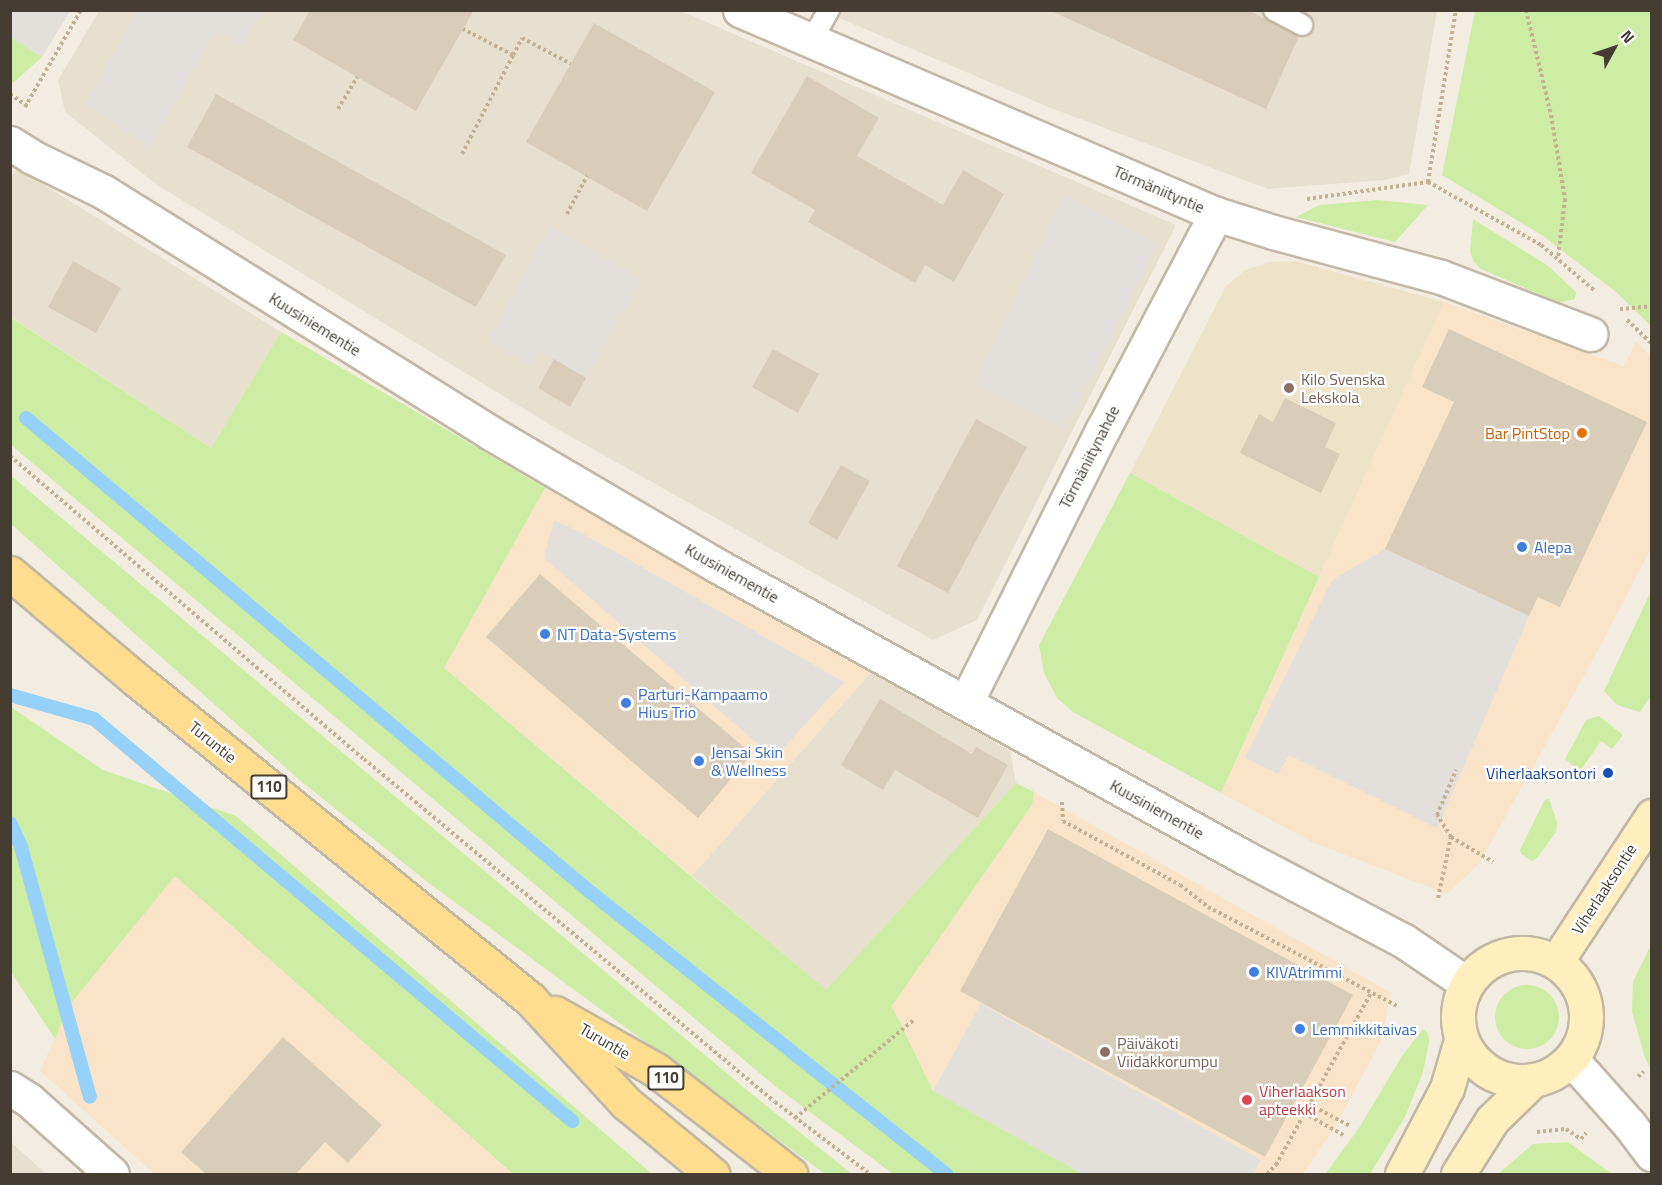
<!DOCTYPE html>
<meta charset="utf-8">
<style>
body{margin:0}
#map{position:relative;width:1662px;height:1185px;overflow:hidden;background:#f3ede1;font-family:"Titillium Web",sans-serif}
div>[style]{position:absolute}
.residential>*{inset:0;background:#e8e0cf}
.commercial>*{inset:0;background:#f9e4c9}
.education>*{inset:0;background:#eee3c9}
.green>*{inset:0;background:#cdeda5}
.round{border-radius:50%}
.parking>*{inset:0;background:#e3dfdb}
.stream>*{height:14px;margin:-7px;padding:0 7px;transform-origin:7px;border-radius:7px;background:#95d1f8}
.building>*{inset:0;background:#d9ccb9}
.path>*{height:4px;margin-top:-2px;transform-origin:0;background:repeating-linear-gradient(90deg,#c3b193 0 3px,transparent 0 6px)}
.roads{filter:drop-shadow(2px 0 #c2b8a6) drop-shadow(-2px 0 #c2b8a6) drop-shadow(0 2px #c2b8a6) drop-shadow(0 -2px #c2b8a6)}
.lane>*{height:20px;margin:-10px;padding:0 10px;transform-origin:10px;border-radius:10px;background:#fff}
.street>*{height:33px;margin:-16.5px;padding:0 16.5px;transform-origin:16.5px;border-radius:16.5px;background:#fff}
.secondary>*{height:33px;margin:-16.5px;padding:0 16.5px;transform-origin:16.5px;border-radius:16.5px;background:#ffefbf}
.secondary>.ring{margin:-16.5px;padding:0;box-sizing:content-box;background:none;border:33px solid #ffefbf;border-radius:50%}
.primary>*{height:33px;margin:-16.5px;padding:0 16.5px;transform-origin:16.5px;border-radius:16.5px;background:#ffdd8e}
.dots>*{width:16px;height:16px;translate:-50% -50%;box-sizing:border-box;border:3px solid #fff;border-radius:50%}
span{translate:-50% -50%;white-space:nowrap;text-align:center;line-height:1.15;-webkit-text-stroke:4.5px #fff;paint-order:stroke}
.shield-label span{padding:2px 4px;background:#fff;border:2px solid;border-radius:4px;-webkit-text-stroke-width:0}
.shield-label{font-size:15px;color:#453d32;font-weight:700}
.street-label{font-size:16px;color:#453d32}
.education-label{font-size:16px;color:#785e54}
.left{translate:0 -50%;text-align:left}
.food-label{font-size:16px;color:#c56008}
.right{translate:-100% -50%;text-align:right}
.shop-label{font-size:16px;color:#366cbe}
.transit-label{font-size:16px;color:#164399}
.health-label{font-size:16px;color:#be3a42}
.frame{position:absolute;inset:0;border:12px solid #453d32;pointer-events:none}
.north{position:absolute;left:1584px;top:18px;width:60px;height:60px;-webkit-text-stroke:4px #fff;paint-order:stroke;rotate:50deg;font-size:16px;font-weight:700;line-height:24px;text-align:center;color:#453d32}
.north::after{content:'';display:block;margin:auto;width:21px;height:27px;background:#453d32;clip-path:polygon(50% 0,100% 100%,50% 72%,0 100%)}
</style>
<div id="map">
<div class="residential">
<i style="clip-path:polygon(99px 11px,681px 11px,1176px 225px,977px 620px,933px 640px,559px 430px,157px 185px,65px 112px,58px 80px)"></i>
<i style="clip-path:polygon(823px 11px,1437px 11px,1409px 174px,1385px 180px,1268px 189px,1048px 107px)"></i>
<i style="clip-path:polygon(17px 168px,281px 332px,211px 448px,11px 317px,10px 179px)"></i>
<i style="clip-path:polygon(871px 672px,1010px 751px,1016px 783px,826px 991px,692px 876px)"></i>
<i style="clip-path:polygon(11px 1142px,46px 1174px,11px 1174px)"></i>
</div>
<div class="commercial">
<i style="clip-path:polygon(1444px 302px,1624px 366px,1636px 341px,1651px 356px,1651px 548px,1600px 647px,1479px 864px,1447px 894px,1312px 842px,1221px 793px)"></i>
<i style="clip-path:polygon(545px 488px,871px 672px,692px 876px,444px 668px)"></i>
<i style="clip-path:polygon(1034px 792px,1390px 992px,1384px 1035px,1334px 1129px,1303px 1174px,1083px 1174px,933px 1091px,892px 1006px,1032px 805px)"></i>
<i style="clip-path:polygon(175px 876px,513px 1174px,154px 1174px,40px 1071px,68px 1007px)"></i>
</div>
<div class="education">
<i style="clip-path:polygon(1295px 261px,1444px 302px,1319px 577px,1130px 473px,1226px 286px,1245px 270px,1269px 262px)"></i>
</div>
<div class="green">
<i style="clip-path:polygon(1475px 11px,1651px 11px,1651px 326px,1616px 292px,1543px 236px,1442px 175px)"></i>
<i style="clip-path:polygon(11px 37px,42px 57px,13px 83px,11px 81px)"></i>
<i style="clip-path:polygon(1378px 200px,1428px 205px,1395px 242px,1296px 217px,1319px 205px)"></i>
<i style="clip-path:polygon(1473px 219px,1547px 265px,1576px 292px,1575px 299px,1559px 303px,1481px 269px,1473px 261px,1470px 251px)"></i>
<i style="clip-path:polygon(10px 317px,211px 448px,281px 332px,545px 488px,444px 668px,826px 990px,1016px 783px,1034px 792px,1032px 805px,892px 1006px,933px 1091px,1083px 1174px,893px 1174px,775px 1086px,11px 445px)"></i>
<i style="clip-path:polygon(1130px 473px,1319px 577px,1221px 793px,1073px 712px,1057px 698px,1044px 673px,1039px 645px)"></i>
<i style="clip-path:polygon(10px 475px,748px 1091px,852px 1174px,825px 1174px,430px 884px,303px 783px,11px 524px)"></i>
<i style="clip-path:polygon(1651px 591px,1651px 696px,1640px 712px,1617px 705px,1604px 691px)"></i>
<i style="clip-path:polygon(11px 707px,103px 770px,236px 816px,652px 1174px,513px 1174px,175px 876px,68px 1007px,55px 1039px,11px 972px)"></i>
<i style="clip-path:polygon(1599px 716px,1623px 735px,1612px 749px,1601px 741px,1580px 771px,1565px 759px,1586px 720px)"></i>
<i style="clip-path:polygon(1549px 798px,1557px 823px,1556px 832px,1537px 858px,1532px 861px,1521px 854px,1520px 850px,1544px 801px)"></i>
<i style="clip-path:polygon(1651px 945px,1651px 1069px,1645px 1058px,1632px 1012px,1633px 981px)"></i>
<i class="round" style="left:1495px;top:985px;width:64px;height:64px"></i>
<i style="clip-path:polygon(1423px 1029px,1428px 1033px,1429px 1042px,1423px 1072px,1405px 1117px,1370px 1174px,1325px 1174px,1359px 1128px,1402px 1056px)"></i>
<i style="clip-path:polygon(1568px 1142px,1612px 1174px,1498px 1174px,1533px 1144px)"></i>
</div>
<div class="parking">
<i style="clip-path:polygon(138px 10px,262px 11px,243px 46px,215px 31px,150px 148px,85px 104px)"></i>
<i style="clip-path:polygon(10px 11px,11px 10px,70px 11px,42px 57px,11px 37px)"></i>
<i style="clip-path:polygon(1064px 195px,1158px 244px,1064px 430px,974px 385px)"></i>
<i style="clip-path:polygon(550px 226px,642px 279px,586px 378px,539px 351px,530px 365px,488px 342px)"></i>
<i style="clip-path:polygon(554px 520px,580px 532px,844px 682px,774px 758px,544px 558px)"></i>
<i style="clip-path:polygon(1385px 549px,1529px 616px,1437px 828px,1289px 755px,1278px 774px,1245px 758px,1332px 580px)"></i>
<i style="clip-path:polygon(981px 1004px,1261px 1160px,1253px 1174px,1083px 1174px,933px 1091px)"></i>
</div>
<div class="stream">
<i style="left:26px;top:418px;width:735px;rotate:40.04deg"></i>
<i style="left:589px;top:891px;width:456px;rotate:38.4deg"></i>
<i style="left:10px;top:695px;width:87px;rotate:15.9deg"></i>
<i style="left:94px;top:719px;width:625px;rotate:40.06deg"></i>
<i style="left:10px;top:823px;width:26px;rotate:65deg"></i>
<i style="left:21px;top:847px;width:259px;rotate:74.6deg"></i>
</div>
<div class="building">
<i style="clip-path:polygon(310px 10px,474px 10px,416px 111px,293px 40px)"></i>
<i style="clip-path:polygon(1049px 10px,1248px 10px,1299px 36px,1266px 109px)"></i>
<i style="clip-path:polygon(594px 23px,715px 92px,647px 211px,526px 142px)"></i>
<i style="clip-path:polygon(807px 76px,879px 118px,857px 156px,943px 205px,963px 170px,1004px 194px,954px 282px,925px 265px,915px 283px,808px 222px,815px 210px,751px 173px)"></i>
<i style="clip-path:polygon(216px 94px,506px 255px,476px 307px,187px 147px)"></i>
<i style="clip-path:polygon(73px 261px,121px 288px,96px 333px,48px 307px)"></i>
<i style="clip-path:polygon(1449px 329px,1647px 422px,1560px 607px,1538px 597px,1529px 616px,1385px 549px,1454px 402px,1422px 387px)"></i>
<i style="clip-path:polygon(773px 349px,819px 374px,798px 413px,752px 387px)"></i>
<i style="clip-path:polygon(554px 359px,586px 378px,570px 407px,538px 388px)"></i>
<i style="clip-path:polygon(1285px 398px,1336px 423px,1325px 447px,1340px 454px,1321px 493px,1240px 453px,1259px 414px,1273px 422px)"></i>
<i style="clip-path:polygon(976px 419px,1027px 447px,948px 593px,897px 566px)"></i>
<i style="clip-path:polygon(841px 465px,870px 481px,837px 540px,808px 523px)"></i>
<i style="clip-path:polygon(540px 574px,752px 754px,698px 818px,486px 637px)"></i>
<i style="clip-path:polygon(880px 699px,972px 754px,976px 747px,1008px 765px,978px 818px,895px 770px,883px 790px,841px 765px)"></i>
<i style="clip-path:polygon(1048px 829px,1353px 995px,1265px 1157px,960px 991px)"></i>
<i style="clip-path:polygon(283px 1037px,382px 1125px,348px 1163px,325px 1142px,296px 1174px,206px 1174px,181px 1152px)"></i>
</div>
<div class="path">
<i style="left:1526px;top:10px;width:108px;rotate:76.6deg"></i>
<i style="left:1551px;top:115px;width:85px;rotate:80.5deg"></i>
<i style="left:1565px;top:199px;width:59px;rotate:96.8deg"></i>
<i style="left:513px;top:55px;width:19px;rotate:-62deg"></i>
<i style="left:522px;top:38px;width:55px;rotate:28deg"></i>
<i style="left:10px;top:94px;width:21px;rotate:35deg"></i>
<i style="left:25px;top:107px;width:112px;rotate:-60deg"></i>
<i style="left:338px;top:109px;width:37px;rotate:-59deg"></i>
<i style="left:462px;top:154px;width:111px;rotate:-62.7deg"></i>
<i style="left:513px;top:55px;width:56px;rotate:-152.5deg"></i>
<i style="left:1428px;top:182px;width:174px;rotate:-80.8deg"></i>
<i style="left:1307px;top:199px;width:122px;rotate:-8deg"></i>
<i style="left:1428px;top:182px;width:129px;rotate:29.1deg"></i>
<i style="left:1541px;top:245px;width:71px;rotate:40.4deg"></i>
<i style="left:567px;top:214px;width:43px;rotate:-62.2deg"></i>
<i style="left:1620px;top:309px;width:32px;rotate:-5deg"></i>
<i style="left:1627px;top:320px;width:35px;rotate:44deg"></i>
<i style="left:10px;top:456px;width:466px;rotate:40.6deg"></i>
<i style="left:364px;top:759px;width:535px;rotate:39.85deg"></i>
<i style="left:775px;top:1102px;width:119px;rotate:37.2deg"></i>
<i style="left:1062px;top:802px;width:19px;rotate:87deg"></i>
<i style="left:1063px;top:821px;width:133px;rotate:28.7deg"></i>
<i style="left:1180px;top:885px;width:36px;rotate:38deg"></i>
<i style="left:1208px;top:907px;width:213px;rotate:27.6deg"></i>
<i style="left:1451px;top:837px;width:49px;rotate:30.8deg"></i>
<i style="left:1438px;top:898px;width:62px;rotate:-78deg"></i>
<i style="left:1451px;top:837px;width:26px;rotate:-122deg"></i>
<i style="left:1437px;top:815px;width:49px;rotate:-67.1deg"></i>
<i style="left:1638px;top:1077px;width:8px;rotate:-45deg"></i>
<i style="left:1309px;top:1104px;width:47px;rotate:28.2deg"></i>
<i style="left:1304px;top:1113px;width:45px;rotate:29.4deg"></i>
<i style="left:795px;top:1118px;width:154px;rotate:-39.5deg"></i>
<i style="left:1537px;top:1132px;width:29px;rotate:-6deg"></i>
<i style="left:1566px;top:1129px;width:18px;rotate:34deg"></i>
<i style="left:1581px;top:1139px;width:8px;rotate:-50deg"></i>
<i style="left:1267px;top:1174px;width:13px;rotate:-45deg"></i>
<i style="left:1276px;top:1165px;width:196px;rotate:-61.1deg"></i>
</div>
<div class="roads">
<div class="lane">
<i style="left:1274px;top:10px;width:32px;rotate:28deg"></i>
<i style="left:811px;top:41px;width:36px;rotate:-60deg"></i>
</div>
<div class="street">
<i style="left:740px;top:10px;width:518px;rotate:23.2deg"></i>
<i style="left:1216px;top:214px;width:60px;rotate:17.5deg"></i>
<i style="left:1273px;top:232px;width:174px;rotate:15deg"></i>
<i style="left:1441px;top:277px;width:160px;rotate:20.9deg"></i>
<i style="left:10px;top:143px;width:26px;rotate:32deg"></i>
<i style="left:32px;top:157px;width:80px;rotate:25.9deg"></i>
<i style="left:104px;top:192px;width:456px;rotate:31.9deg"></i>
<i style="left:491px;top:433px;width:259px;rotate:30.4deg"></i>
<i style="left:714px;top:564px;width:606px;rotate:28.94deg"></i>
<i style="left:1244px;top:857px;width:181px;rotate:27.7deg"></i>
<i style="left:1404px;top:941px;width:75px;rotate:34.1deg"></i>
<i style="left:966px;top:702px;width:305px;rotate:-63.4deg"></i>
<i style="left:1103px;top:429px;width:243px;rotate:-62.3deg"></i>
<i style="left:1571px;top:1059px;width:87px;rotate:48.3deg"></i>
<i style="left:1629px;top:1124px;width:38px;rotate:53deg"></i>
<i style="left:10px;top:1088px;width:22px;rotate:32deg"></i>
<i style="left:29px;top:1100px;width:111px;rotate:41.7deg"></i>
</div>
<div class="secondary">
<i class="ring" style="left:1458px;top:953px;width:95px;height:95px"></i>
<i style="left:1556px;top:962px;width:175px;rotate:-56.7deg"></i>
<i style="left:1402px;top:1174px;width:97px;rotate:-62.4deg"></i>
<i style="left:1447px;top:1088px;width:50px;rotate:-73.7deg"></i>
<i style="left:1458px;top:1174px;width:64px;rotate:-57.8deg"></i>
<i style="left:1492px;top:1120px;width:57px;rotate:-44.3deg"></i>
</div>
<div class="primary">
<i style="left:10px;top:573px;width:167px;rotate:40.2deg"></i>
<i style="left:138px;top:681px;width:505px;rotate:39.05deg"></i>
<i style="left:530px;top:999px;width:142px;rotate:47.3deg"></i>
<i style="left:626px;top:1103px;width:112px;rotate:39.5deg"></i>
<i style="left:555px;top:1013px;width:116px;rotate:29.4deg"></i>
<i style="left:656px;top:1070px;width:170px;rotate:37.8deg"></i>
</div>
</div>
<div class="dots">
<i style="left:1289px;top:388px;background:#8d6e63"></i>
<i style="left:1582px;top:433px;background:#e8710a"></i>
<i style="left:1522px;top:547px;background:#3f7fe0"></i>
<i style="left:545px;top:634px;background:#3f7fe0"></i>
<i style="left:626px;top:703px;background:#3f7fe0"></i>
<i style="left:699px;top:761px;background:#3f7fe0"></i>
<i style="left:1608px;top:773px;background:#1a4fb4"></i>
<i style="left:1254px;top:972px;background:#3f7fe0"></i>
<i style="left:1300px;top:1029px;background:#3f7fe0"></i>
<i style="left:1105px;top:1052px;background:#8d6e63"></i>
<i style="left:1247px;top:1100px;background:#e0444e"></i>
</div>
<div class="shield-label">
<span style="left:269px;top:787px">110</span>
<span style="left:666px;top:1078px">110</span>
</div>
<div class="street-label">
<span style="left:1159px;top:189px;rotate:23deg">Törmäniityntie</span>
<span style="left:315px;top:324px;rotate:32deg">Kuusiniementie</span>
<span style="left:1089px;top:457px;rotate:-63deg">Törmäniitynahde</span>
<span style="left:732px;top:573px;rotate:29deg">Kuusiniementie</span>
<span style="left:213px;top:742px;rotate:39deg">Turuntie</span>
<span style="left:1157px;top:809px;rotate:29deg">Kuusiniementie</span>
<span style="left:1604px;top:889px;rotate:-57deg">Viherlaaksontie</span>
<span style="left:605px;top:1041px;rotate:30deg">Turuntie</span>
</div>
<div class="education-label">
<span class="left" style="left:1301px;top:388px">Kilo Svenska<br>Lekskola</span>
<span class="left" style="left:1117px;top:1052px">Päiväkoti<br>Viidakkorumpu</span>
</div>
<div class="food-label">
<span class="right" style="left:1570px;top:433px">Bar PintStop</span>
</div>
<div class="shop-label">
<span class="left" style="left:1534px;top:547px">Alepa</span>
<span class="left" style="left:557px;top:634px">NT Data-Systems</span>
<span class="left" style="left:638px;top:703px">Parturi-Kampaamo<br>Hius Trio</span>
<span class="left" style="left:711px;top:761px">Jensai Skin<br>&amp; Wellness</span>
<span class="left" style="left:1266px;top:972px">KIVAtrimmi</span>
<span class="left" style="left:1312px;top:1029px">Lemmikkitaivas</span>
</div>
<div class="transit-label">
<span class="right" style="left:1596px;top:773px">Viherlaaksontori</span>
</div>
<div class="health-label">
<span class="left" style="left:1259px;top:1100px">Viherlaakson<br>apteekki</span>
</div>
<div class="frame"></div>
<div class="north">N</div>
</div>
